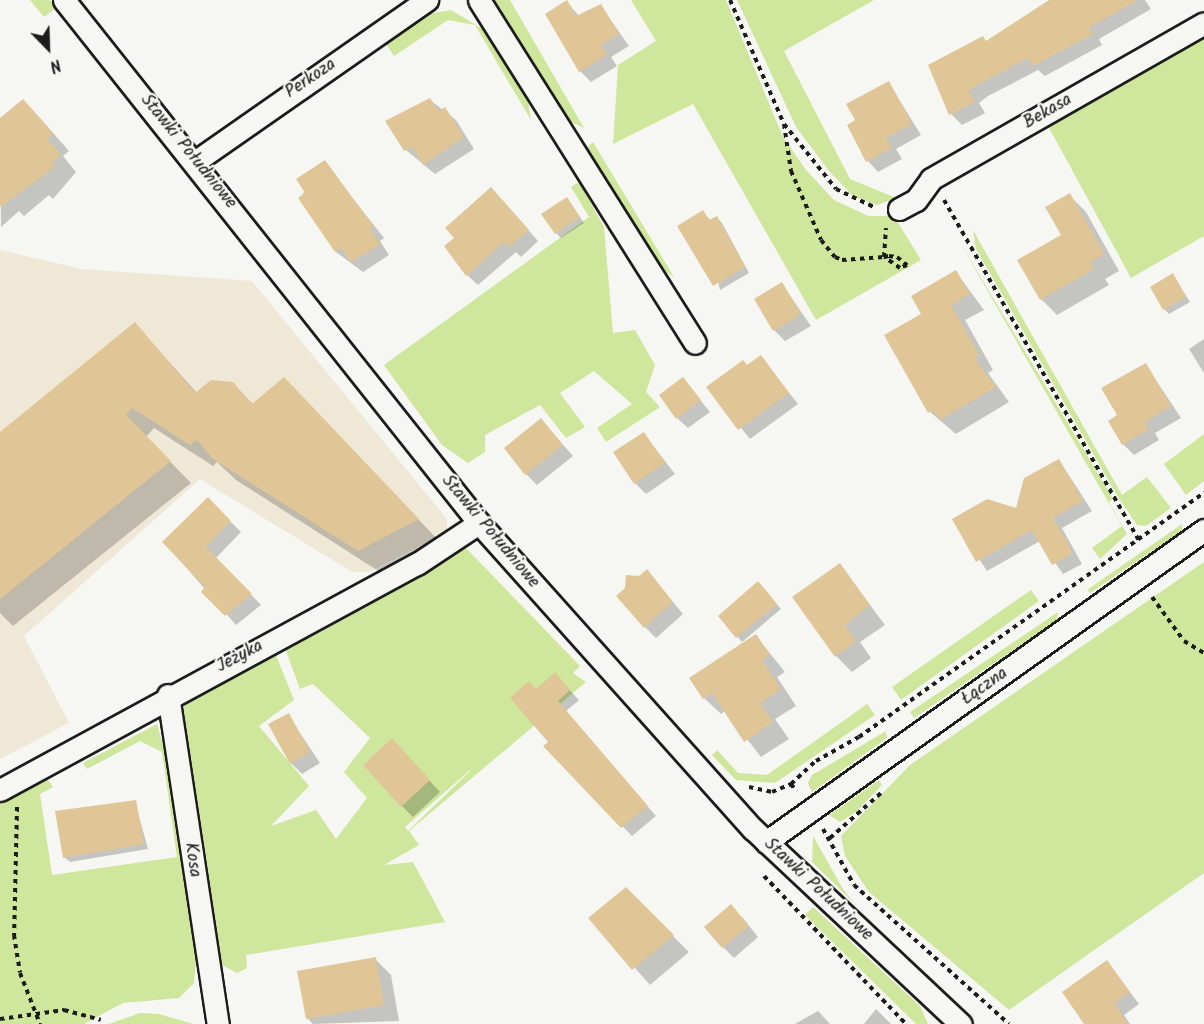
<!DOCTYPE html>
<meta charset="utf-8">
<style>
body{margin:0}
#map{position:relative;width:1204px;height:1024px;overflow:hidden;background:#f6f6f2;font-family:Kalam,sans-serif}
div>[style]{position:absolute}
.built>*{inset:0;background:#efe8d6}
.green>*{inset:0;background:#cee79d}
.shadow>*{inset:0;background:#0003}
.building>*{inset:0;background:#e0c696}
.path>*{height:4px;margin-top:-2px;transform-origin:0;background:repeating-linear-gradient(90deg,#1c1c1c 0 4.5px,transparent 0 9px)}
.roads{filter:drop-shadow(2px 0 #1c1c1c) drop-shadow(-2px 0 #1c1c1c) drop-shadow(0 2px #1c1c1c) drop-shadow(0 -2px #1c1c1c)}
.minor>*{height:21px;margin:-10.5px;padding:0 10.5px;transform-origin:10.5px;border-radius:10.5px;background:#f6f6f2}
span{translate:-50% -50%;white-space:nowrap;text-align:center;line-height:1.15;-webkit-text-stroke:4.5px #f6f6f2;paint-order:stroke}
.street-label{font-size:18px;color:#1c1c1c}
.north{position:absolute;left:18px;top:18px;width:60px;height:60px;-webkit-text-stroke:4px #f6f6f2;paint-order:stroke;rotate:157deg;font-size:16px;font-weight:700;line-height:24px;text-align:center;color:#1c1c1c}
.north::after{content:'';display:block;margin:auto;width:21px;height:27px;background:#1c1c1c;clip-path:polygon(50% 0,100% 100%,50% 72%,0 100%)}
</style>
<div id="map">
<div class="built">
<i style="clip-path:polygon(0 250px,82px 269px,252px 281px,447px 519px,447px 532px,369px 572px,352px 572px,200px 479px,24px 636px,69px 723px,0 759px)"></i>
</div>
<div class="green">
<i style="clip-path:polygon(30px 0,50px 0,57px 7px,44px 17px)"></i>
<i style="clip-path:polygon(495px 0,510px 0,584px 128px,567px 120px)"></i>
<i style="clip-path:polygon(631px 0,726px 0,783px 137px,806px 170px,834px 200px,868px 216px,894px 216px,921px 260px,816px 320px,693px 104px,613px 144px,618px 65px,656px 41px)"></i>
<i style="clip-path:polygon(737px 0,874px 0,784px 51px,850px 179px,896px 198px,877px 205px,853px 196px,829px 171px,796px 127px)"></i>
<i style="clip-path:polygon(451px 10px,491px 34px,528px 102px,531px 120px,475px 25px,448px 20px,394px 56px,382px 38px,416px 16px)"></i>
<i style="clip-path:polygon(1204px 38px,1204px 236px,1131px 278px,1048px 126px)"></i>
<i style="clip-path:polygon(593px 142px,674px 277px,658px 267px,590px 158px,586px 149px)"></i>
<i style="clip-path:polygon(579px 182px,604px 227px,613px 333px,635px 330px,655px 365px,646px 392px,660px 407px,606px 442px,597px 428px,632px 404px,594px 371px,560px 393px,585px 427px,566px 438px,540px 405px,485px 435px,485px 452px,468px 463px,442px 445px,384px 365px,589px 217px,571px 187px)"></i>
<i style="clip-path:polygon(973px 230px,1122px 495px,1147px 477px,1171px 508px,1146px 526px,1137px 525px,1118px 497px,976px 249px)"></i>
<i style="clip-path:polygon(958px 239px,1113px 499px,1109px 502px,1127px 534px,1100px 559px,1092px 548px,1122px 526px)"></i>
<i style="clip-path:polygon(1204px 434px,1204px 481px,1186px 495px,1164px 464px)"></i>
<i style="clip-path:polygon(1182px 524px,1182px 531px,1090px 593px,1087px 590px)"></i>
<i style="clip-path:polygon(evenodd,464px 546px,580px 666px,573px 673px,586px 682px,409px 831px,419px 845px,384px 865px,413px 862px,445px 922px,246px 955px,247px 968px,237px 973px,222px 965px,209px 943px,179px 712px,200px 690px,274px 650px,294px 700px,259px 726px,309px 786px,271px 826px,316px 810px,336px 839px,367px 798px,344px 772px,370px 738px,313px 684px,300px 689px,283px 643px,464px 546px,470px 770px,471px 770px,408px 831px,405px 827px,470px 770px)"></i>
<i style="clip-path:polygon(1204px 562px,1204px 873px,1009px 1010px,869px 892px,845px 856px,841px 836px,910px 765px)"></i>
<i style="clip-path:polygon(1031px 590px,1039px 601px,901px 700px,892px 687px)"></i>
<i style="clip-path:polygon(1058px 612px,1057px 620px,914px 718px,910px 712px)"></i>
<i style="clip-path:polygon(867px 704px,875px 715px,775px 783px,736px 780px,712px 755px,717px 750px,738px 773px,767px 775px)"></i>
<i style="clip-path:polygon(157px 724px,175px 788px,197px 952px,194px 983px,179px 998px,123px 1003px,84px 1024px,0 1024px,0 799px,44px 775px,53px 787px,40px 794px,52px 875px,177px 857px,162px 752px,140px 741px,87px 769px,83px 763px)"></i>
<i style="clip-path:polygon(886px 731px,887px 738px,812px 792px,808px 783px,812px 775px)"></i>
<i style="clip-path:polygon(879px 780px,882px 785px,856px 812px,840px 822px,829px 815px)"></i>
<i style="clip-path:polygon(813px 836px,843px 889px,855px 904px,812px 862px)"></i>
<i style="clip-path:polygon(813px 907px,920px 1006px,928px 1024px,916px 1024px,805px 915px)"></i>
<i style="clip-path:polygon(140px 1013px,159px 1014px,193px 1024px,109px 1024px)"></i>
</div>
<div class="shadow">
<i style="clip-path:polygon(1058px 0,1145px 0,1151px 9px,1099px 39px,1102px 45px,1045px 76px,1038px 70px,988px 96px,979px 103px,985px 113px,962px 125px,951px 114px,930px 66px,987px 42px)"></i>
<i style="clip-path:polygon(567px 2px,579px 16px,601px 6px,629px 46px,611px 57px,617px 66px,591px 82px,580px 71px)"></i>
<i style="clip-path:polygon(889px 83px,921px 135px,896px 149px,902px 159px,878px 172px,868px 161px,857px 121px)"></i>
<i style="clip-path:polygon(430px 100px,456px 120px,474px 149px,435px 174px,406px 150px,387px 122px)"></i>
<i style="clip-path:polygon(39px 117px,69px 151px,63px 156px,76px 172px,53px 199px,49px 195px,24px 216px,19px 211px,1px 227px,0 120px)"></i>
<i style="clip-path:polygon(324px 162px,384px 238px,380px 241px,389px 255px,363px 272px,336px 252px,300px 198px)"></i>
<i style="clip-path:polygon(1069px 195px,1086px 212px,1119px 271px,1105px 279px,1109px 285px,1057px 315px,1041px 299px,1063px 236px)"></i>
<i style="clip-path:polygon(502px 200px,538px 241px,521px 257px,516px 252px,478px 285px,467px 275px)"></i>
<i style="clip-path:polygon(571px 204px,584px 223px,561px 238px,556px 233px)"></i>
<i style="clip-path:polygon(703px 212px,711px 221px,717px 218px,722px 223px,749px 273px,720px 290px)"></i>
<i style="clip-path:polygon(956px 272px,984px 310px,965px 320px,993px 370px,988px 373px,1009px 402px,956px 434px,930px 412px,923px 314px)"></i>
<i style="clip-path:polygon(1173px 275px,1190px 302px,1169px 314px,1164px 309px)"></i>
<i style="clip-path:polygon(782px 284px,811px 326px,785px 341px,774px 330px)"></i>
<i style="clip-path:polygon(135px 324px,197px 393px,232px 383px,254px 405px,305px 400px,439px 541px,380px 572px,236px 480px,217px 462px,213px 466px,154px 428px,146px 437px,191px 483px,13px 626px,0 613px,0 433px)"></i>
<i style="clip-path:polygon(1204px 339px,1204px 373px,1189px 349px)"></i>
<i style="clip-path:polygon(761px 357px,798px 404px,750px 439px,708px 387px)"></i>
<i style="clip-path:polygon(1146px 365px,1181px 418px,1155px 433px,1159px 440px,1134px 455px,1123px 444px,1120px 416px)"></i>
<i style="clip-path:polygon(683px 379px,710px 412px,688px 428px,677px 418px)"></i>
<i style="clip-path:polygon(541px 420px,573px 456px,537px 485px,526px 474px)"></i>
<i style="clip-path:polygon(644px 434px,675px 474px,646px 494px,635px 483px)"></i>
<i style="clip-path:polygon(1059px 460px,1092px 511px,1062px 528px,1082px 564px,1063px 574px,1040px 541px,987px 571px,954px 520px,1017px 510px)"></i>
<i style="clip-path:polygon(208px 499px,241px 532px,216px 558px,261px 605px,236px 625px,164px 542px)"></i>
<i style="clip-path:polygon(840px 565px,885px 625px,860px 642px,871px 658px,852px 672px,836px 656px)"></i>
<i style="clip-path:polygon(647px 571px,683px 614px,656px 638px,645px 627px,639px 578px)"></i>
<i style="clip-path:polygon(763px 588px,781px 609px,742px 642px,720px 616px)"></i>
<i style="clip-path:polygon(756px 636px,785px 672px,777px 677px,796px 706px,775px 719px,789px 739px,761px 757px,725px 711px,721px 714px,704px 698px)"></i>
<i style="clip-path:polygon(564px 684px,579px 700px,566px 711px,656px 816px,632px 836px,545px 746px,550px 742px,537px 690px)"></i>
<i style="clip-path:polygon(288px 715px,320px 763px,302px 774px,291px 763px)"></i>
<i style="clip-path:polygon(402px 751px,440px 792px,413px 817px,402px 806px)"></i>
<i style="clip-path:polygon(135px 802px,148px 849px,70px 862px,64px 857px)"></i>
<i style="clip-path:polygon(626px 889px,689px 952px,650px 985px,591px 918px)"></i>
<i style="clip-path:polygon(742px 917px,758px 937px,734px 958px,723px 947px)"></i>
<i style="clip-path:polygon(375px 959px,391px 975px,399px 1021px,313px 1024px,307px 1018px)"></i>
<i style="clip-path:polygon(1107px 962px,1139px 1004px,1124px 1015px,1130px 1024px,1091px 1024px)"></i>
<i style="clip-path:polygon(876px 1009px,891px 1024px,864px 1024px)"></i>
<i style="clip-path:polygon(818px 1011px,830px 1024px,795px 1024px)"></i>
</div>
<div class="building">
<i style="clip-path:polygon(567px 0,576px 16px,601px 4px,619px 34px,601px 45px,607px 55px,579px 72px,545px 14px)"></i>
<i style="clip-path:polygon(1049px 0,1138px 0,1089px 28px,1093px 34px,1033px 66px,1028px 58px,977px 85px,969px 91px,975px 102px,949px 115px,928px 65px,983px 36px,986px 41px)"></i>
<i style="clip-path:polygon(889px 81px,912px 124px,886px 138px,892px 148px,866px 162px,847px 125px,855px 120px,846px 104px)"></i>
<i style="clip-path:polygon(430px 98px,439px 111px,445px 107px,464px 137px,423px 165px,412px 147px,404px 151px,385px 121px)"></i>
<i style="clip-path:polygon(23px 99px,54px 134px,47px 139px,61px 155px,52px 163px,55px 167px,0 207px,0 118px)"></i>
<i style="clip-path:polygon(325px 160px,374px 227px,370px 229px,380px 244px,351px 262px,341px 248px,335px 252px,298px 198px,305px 193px,296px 179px)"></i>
<i style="clip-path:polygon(491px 187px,529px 230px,509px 247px,504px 242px,466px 276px,444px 246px,454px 238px,445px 228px)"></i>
<i style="clip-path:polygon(1070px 193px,1104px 254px,1090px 262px,1094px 269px,1040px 300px,1017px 260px,1061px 235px,1045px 207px)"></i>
<i style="clip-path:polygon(567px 197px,580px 217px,555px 234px,541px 214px)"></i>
<i style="clip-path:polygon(703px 210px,709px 220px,717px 216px,745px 267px,713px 286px,677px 226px)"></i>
<i style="clip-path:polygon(956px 270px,970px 294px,951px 305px,979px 355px,974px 358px,996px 387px,940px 420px,933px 410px,928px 413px,884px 335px,921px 314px,911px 296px)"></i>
<i style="clip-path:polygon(1173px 273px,1186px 297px,1163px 310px,1150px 287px)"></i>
<i style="clip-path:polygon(782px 282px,801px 314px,773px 331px,754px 299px)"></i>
<i style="clip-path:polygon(135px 322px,195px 393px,211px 380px,233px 382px,252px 404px,284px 377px,419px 519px,358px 551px,213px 459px,197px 440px,190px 445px,132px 408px,126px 415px,171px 461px,0 599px,0 432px)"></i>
<i style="clip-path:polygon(761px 355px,789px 393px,738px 430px,706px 387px,743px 360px,747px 365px)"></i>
<i style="clip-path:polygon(1146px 363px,1171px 406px,1145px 422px,1149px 429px,1122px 445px,1108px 421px,1117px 415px,1101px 388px)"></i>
<i style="clip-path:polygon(683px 377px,701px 400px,676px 419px,659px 395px)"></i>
<i style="clip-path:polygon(541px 418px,563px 445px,525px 475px,504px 448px)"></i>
<i style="clip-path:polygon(644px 432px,665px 463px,634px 484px,613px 452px)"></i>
<i style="clip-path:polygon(1059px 459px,1083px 501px,1053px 518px,1073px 553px,1052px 565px,1032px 530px,976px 562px,952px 519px,987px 499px,1016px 508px,1024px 478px)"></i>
<i style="clip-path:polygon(208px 497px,231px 521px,206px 547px,252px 594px,225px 616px,201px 592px,205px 587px,162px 542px)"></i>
<i style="clip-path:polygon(840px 563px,870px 605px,845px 625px,856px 641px,835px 657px,792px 597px)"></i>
<i style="clip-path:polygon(647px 569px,673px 602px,644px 628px,616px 596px,625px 588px,626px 575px,639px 576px)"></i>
<i style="clip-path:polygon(758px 581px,777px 604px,736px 638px,718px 616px)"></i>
<i style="clip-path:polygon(756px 634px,770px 655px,762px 660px,781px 689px,760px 703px,773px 722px,744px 742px,712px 693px,703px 699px,689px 678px)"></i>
<i style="clip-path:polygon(555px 672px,570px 690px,558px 701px,648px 806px,621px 828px,543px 746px,548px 742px,510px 698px,529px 681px,536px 689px)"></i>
<i style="clip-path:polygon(289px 713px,310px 752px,290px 764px,268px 724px)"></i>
<i style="clip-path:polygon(392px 738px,430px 780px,401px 807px,363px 765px)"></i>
<i style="clip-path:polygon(136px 800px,144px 844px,63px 858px,55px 811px)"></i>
<i style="clip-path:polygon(626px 887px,674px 935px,632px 970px,588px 918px)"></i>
<i style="clip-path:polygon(731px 904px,749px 926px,722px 948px,704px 927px)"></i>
<i style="clip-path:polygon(376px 957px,384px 1005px,306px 1019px,297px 971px)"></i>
<i style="clip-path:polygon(1107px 960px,1130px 992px,1114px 1003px,1128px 1024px,1084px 1024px,1062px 992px)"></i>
</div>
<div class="path">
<i style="left:730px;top:0;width:135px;rotate:66.5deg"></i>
<i style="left:784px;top:124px;width:83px;rotate:51.3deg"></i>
<i style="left:836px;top:189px;width:44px;rotate:25.4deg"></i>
<i style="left:784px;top:124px;width:48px;rotate:81.5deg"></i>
<i style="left:791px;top:171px;width:75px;rotate:66.5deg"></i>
<i style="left:821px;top:240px;width:22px;rotate:51deg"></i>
<i style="left:835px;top:257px;width:8px;rotate:23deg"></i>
<i style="left:842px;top:260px;width:42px;rotate:-4.1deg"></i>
<i style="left:884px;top:257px;width:5px;rotate:-11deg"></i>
<i style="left:889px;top:256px;width:8px;rotate:7deg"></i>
<i style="left:897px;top:257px;width:13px;rotate:39deg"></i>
<i style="left:907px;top:265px;width:8px;rotate:157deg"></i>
<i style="left:900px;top:268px;width:19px;rotate:-145deg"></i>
<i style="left:884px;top:257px;width:29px;rotate:-86deg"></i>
<i style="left:944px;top:200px;width:393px;rotate:60.2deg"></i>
<i style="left:1152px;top:597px;width:54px;rotate:54deg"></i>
<i style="left:1184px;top:641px;width:23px;rotate:31deg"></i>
<i style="left:791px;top:784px;width:34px;rotate:-43deg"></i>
<i style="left:816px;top:761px;width:49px;rotate:-29.2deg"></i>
<i style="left:859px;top:737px;width:423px;rotate:-35.3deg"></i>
<i style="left:749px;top:787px;width:24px;rotate:12deg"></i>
<i style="left:772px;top:792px;width:21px;rotate:-23deg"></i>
<i style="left:791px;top:784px;width:9px;rotate:54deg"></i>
<i style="left:17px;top:807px;width:128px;rotate:91.3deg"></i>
<i style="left:14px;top:935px;width:38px;rotate:81deg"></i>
<i style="left:20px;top:973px;width:55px;rotate:68.6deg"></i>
<i style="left:823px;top:829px;width:64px;rotate:61deg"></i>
<i style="left:854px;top:885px;width:208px;rotate:41.9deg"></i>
<i style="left:830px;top:838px;width:68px;rotate:-41.4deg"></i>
<i style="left:764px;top:876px;width:205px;rotate:46.2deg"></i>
<i style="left:0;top:1019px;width:65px;rotate:-8deg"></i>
<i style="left:64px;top:1010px;width:38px;rotate:15deg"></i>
</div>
<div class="roads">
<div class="minor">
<i style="left:64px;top:0;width:668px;rotate:51.57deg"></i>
<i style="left:479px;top:523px;width:411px;rotate:48.2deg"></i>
<i style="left:753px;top:829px;width:285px;rotate:43.2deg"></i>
<i style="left:479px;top:0;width:405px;rotate:57.8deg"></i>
<i style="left:196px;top:161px;width:282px;rotate:-34.9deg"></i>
<i style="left:899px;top:209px;width:19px;rotate:-28deg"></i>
<i style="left:916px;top:200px;width:26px;rotate:-54deg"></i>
<i style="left:931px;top:179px;width:314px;rotate:-29.7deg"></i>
<i style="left:168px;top:695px;width:333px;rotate:81.4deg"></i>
<i style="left:0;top:790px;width:474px;rotate:-28.5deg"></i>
<i style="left:417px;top:564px;width:74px;rotate:-33.5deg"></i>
<i style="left:766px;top:842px;width:538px;rotate:-35.46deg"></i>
</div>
</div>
<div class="street-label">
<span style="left:311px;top:79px;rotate:-34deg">Perkoza</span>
<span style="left:1048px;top:112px;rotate:-30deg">Bekasa</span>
<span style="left:188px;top:152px;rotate:51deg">Stawki Południowe</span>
<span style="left:490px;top:532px;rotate:50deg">Stawki Południowe</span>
<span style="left:240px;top:657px;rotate:-28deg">Jeżyka</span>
<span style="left:985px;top:687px;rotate:-35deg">Łączna</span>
<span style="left:192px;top:860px;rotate:82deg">Kosa</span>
<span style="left:818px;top:890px;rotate:43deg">Stawki Południowe</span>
</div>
<div class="north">N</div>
</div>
